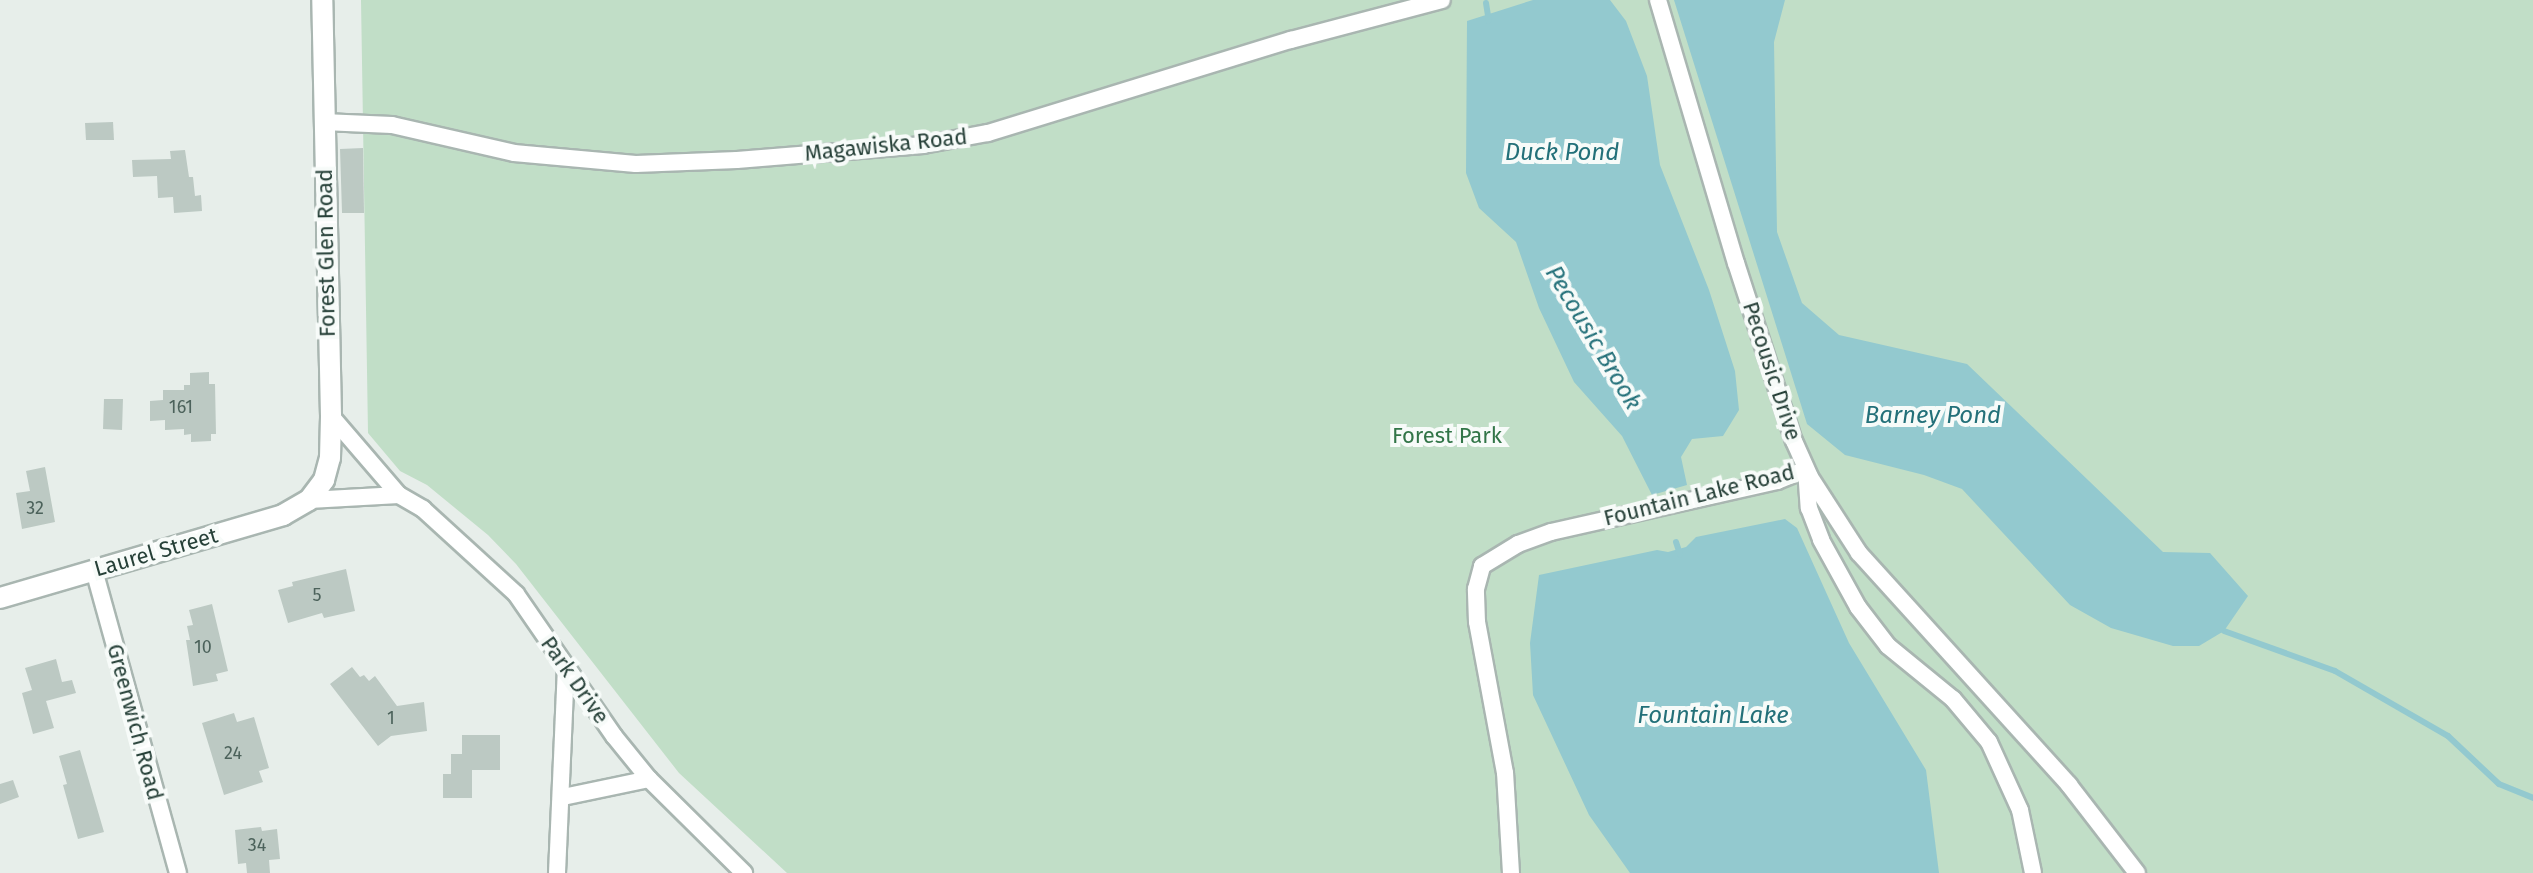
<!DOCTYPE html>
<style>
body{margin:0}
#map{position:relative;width:2533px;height:873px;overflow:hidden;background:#e7eeea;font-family:"Fira Sans",sans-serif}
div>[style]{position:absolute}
.green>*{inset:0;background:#c1dec7}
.water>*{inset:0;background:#93c9cf}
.stream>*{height:6px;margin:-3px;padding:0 3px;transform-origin:3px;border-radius:3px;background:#93c9cf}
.building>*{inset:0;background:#bcc9c3}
.roads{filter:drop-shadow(2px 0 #a9b6b1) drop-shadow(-2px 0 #a9b6b1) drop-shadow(0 2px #a9b6b1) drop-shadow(0 -2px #a9b6b1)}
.minor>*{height:16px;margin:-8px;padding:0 8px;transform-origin:8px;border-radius:8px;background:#fff}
.tertiary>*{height:20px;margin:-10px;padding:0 10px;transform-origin:10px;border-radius:10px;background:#fff}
span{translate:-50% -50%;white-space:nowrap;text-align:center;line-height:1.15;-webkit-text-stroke:8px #f7fbf9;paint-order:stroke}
.number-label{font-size:18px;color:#4c625b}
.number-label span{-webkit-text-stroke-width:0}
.street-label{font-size:22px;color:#264038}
.park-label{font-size:22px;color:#327548}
.water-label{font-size:24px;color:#237079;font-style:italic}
</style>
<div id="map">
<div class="green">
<i style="clip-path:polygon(361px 0,2533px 0,2533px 873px,787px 873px,679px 773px,516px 564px,488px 535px,427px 485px,400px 471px,368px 433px)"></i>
</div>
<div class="water">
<i style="clip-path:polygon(1533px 0,1610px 0,1626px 21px,1647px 76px,1660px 165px,1709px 290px,1735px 371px,1739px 410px,1723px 436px,1692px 439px,1681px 457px,1687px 485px,1652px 495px,1622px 436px,1574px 382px,1539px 308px,1516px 242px,1479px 208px,1466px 173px,1467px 21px)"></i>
<i style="clip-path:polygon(1674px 0,1785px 0,1774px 42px,1777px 232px,1802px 303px,1839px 335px,1967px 364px,2163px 552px,2210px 553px,2248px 596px,2224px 631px,2199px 646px,2173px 646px,2111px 628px,2070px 605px,1962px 489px,1924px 475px,1845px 455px,1807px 424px)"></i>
<i style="clip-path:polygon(1785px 519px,1797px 528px,1849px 643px,1926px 770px,1939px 873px,1630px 873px,1589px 815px,1533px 695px,1530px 643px,1539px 575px,1657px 550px,1668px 552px,1686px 547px,1696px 537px)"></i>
</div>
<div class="stream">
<i style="left:1486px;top:3px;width:18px;rotate:81deg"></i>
<i style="left:1676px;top:542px;width:13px;rotate:72deg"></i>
<i style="left:2224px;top:631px;width:118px;rotate:19.8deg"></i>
<i style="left:2335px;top:671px;width:130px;rotate:29.9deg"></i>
<i style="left:2448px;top:736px;width:70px;rotate:43.3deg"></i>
<i style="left:2499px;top:784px;width:37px;rotate:22deg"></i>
</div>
<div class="building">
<i style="clip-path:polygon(113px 122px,114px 140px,86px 140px,85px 123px)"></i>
<i style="clip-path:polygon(363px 148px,364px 213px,342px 213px,340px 149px)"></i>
<i style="clip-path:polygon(185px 150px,189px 177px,193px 177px,195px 196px,201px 195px,202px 211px,174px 213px,173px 197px,158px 198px,157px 176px,133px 177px,132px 160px,171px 159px,170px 151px)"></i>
<i style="clip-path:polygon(209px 372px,209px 384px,215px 384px,216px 434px,211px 434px,211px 441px,191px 442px,191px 434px,184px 435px,184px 429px,165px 430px,165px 420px,150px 421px,150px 401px,163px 400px,163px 390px,184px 390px,184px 385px,190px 385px,190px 373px)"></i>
<i style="clip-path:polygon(104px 399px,123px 399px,122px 430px,103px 429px)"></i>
<i style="clip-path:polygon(45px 467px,55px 522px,22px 529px,16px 493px,30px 491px,26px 471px)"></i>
<i style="clip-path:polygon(346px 569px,355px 611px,324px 618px,322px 613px,288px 623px,278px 590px,293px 586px,292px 582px)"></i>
<i style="clip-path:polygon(212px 604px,228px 671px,216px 674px,218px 681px,193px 686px,186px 640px,190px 640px,187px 626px,193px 625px,189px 610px)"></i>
<i style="clip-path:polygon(56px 659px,62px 682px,72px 680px,76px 693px,46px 701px,54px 728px,33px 734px,22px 693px,32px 690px,25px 668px)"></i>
<i style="clip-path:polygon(352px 667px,360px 677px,364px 675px,369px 681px,375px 676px,397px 706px,424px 702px,427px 731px,391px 736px,378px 746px,330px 684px)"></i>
<i style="clip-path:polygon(234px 713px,237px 722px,254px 717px,269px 768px,259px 771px,263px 782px,224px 795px,202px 723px)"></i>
<i style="clip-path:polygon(462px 735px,500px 735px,500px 770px,472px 770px,472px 798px,443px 798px,443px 774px,451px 774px,451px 754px,462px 754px)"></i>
<i style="clip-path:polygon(80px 750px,104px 832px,78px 839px,63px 785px,67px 784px,59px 756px)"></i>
<i style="clip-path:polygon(13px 780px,19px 797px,0 804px,0 784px)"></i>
<i style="clip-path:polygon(261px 827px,262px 831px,277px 829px,280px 859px,269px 860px,270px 873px,247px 873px,246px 863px,238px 864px,235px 830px)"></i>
</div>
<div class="roads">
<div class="minor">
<i style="left:1658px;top:0;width:274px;rotate:73.5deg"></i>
<i style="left:1736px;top:263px;width:187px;rotate:72deg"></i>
<i style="left:1794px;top:441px;width:39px;rotate:66deg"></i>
<i style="left:1810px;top:477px;width:90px;rotate:57.2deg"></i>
<i style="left:1859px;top:553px;width:313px;rotate:47.8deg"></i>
<i style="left:2069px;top:785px;width:111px;rotate:52.3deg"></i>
<i style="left:323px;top:122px;width:69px;rotate:2.5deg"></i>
<i style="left:392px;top:125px;width:125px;rotate:12.9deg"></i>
<i style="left:514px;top:153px;width:122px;rotate:5.2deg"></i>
<i style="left:636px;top:164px;width:101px;rotate:-2.3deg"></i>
<i style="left:737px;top:160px;width:187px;rotate:-4.6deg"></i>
<i style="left:923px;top:145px;width:66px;rotate:-10.5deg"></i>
<i style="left:988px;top:133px;width:317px;rotate:-17.1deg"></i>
<i style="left:1291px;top:40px;width:156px;rotate:-14.8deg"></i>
<i style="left:331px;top:416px;width:104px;rotate:49.3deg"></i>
<i style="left:399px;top:495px;width:28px;rotate:30deg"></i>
<i style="left:423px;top:509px;width:126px;rotate:42.4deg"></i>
<i style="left:516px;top:594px;width:173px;rotate:55.4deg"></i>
<i style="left:614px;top:736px;width:55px;rotate:50.9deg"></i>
<i style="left:649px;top:779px;width:134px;rotate:44.7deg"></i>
<i style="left:309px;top:500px;width:90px;rotate:-3.2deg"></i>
<i style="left:94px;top:570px;width:314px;rotate:74.5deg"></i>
<i style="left:563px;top:797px;width:88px;rotate:-11.8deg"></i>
<i style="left:557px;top:873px;width:206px;rotate:-87.5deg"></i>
<i style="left:1511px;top:873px;width:100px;rotate:-93.4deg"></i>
<i style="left:1505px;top:773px;width:154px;rotate:-100.5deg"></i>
<i style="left:1477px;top:622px;width:33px;rotate:-92deg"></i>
<i style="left:1476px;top:589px;width:24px;rotate:-75deg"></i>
<i style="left:1482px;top:566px;width:42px;rotate:-31.4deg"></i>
<i style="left:1518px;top:544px;width:35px;rotate:-20deg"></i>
<i style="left:1551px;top:532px;width:232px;rotate:-12.7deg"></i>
<i style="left:1777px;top:481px;width:31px;rotate:-22deg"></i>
<i style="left:1806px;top:469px;width:39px;rotate:86deg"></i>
<i style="left:1809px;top:508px;width:34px;rotate:69deg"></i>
<i style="left:1821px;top:540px;width:77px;rotate:61.1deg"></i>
<i style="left:1858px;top:607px;width:49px;rotate:52.4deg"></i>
<i style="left:1888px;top:646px;width:84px;rotate:39.2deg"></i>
<i style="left:1953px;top:699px;width:56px;rotate:50.1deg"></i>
<i style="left:1989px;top:742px;width:75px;rotate:65.5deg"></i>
<i style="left:2020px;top:810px;width:64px;rotate:78.3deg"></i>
</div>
<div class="tertiary">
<i style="left:0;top:598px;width:295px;rotate:-16.3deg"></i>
<i style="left:283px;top:515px;width:30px;rotate:-30deg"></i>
<i style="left:309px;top:500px;width:25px;rotate:-53deg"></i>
<i style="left:324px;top:480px;width:23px;rotate:-75deg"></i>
<i style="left:330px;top:458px;width:42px;rotate:-88.6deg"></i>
<i style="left:331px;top:416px;width:416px;rotate:-91.2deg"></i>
</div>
</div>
<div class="number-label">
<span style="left:181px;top:407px">161</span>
<span style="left:35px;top:508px">32</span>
<span style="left:317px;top:595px">5</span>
<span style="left:203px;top:647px">10</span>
<span style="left:391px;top:718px">1</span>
<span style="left:233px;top:753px">24</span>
<span style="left:257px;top:845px">34</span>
</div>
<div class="street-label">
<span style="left:886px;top:145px;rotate:-6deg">Magawiska Road</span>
<span style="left:326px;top:253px;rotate:-91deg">Forest Glen Road</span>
<span style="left:1772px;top:371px;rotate:72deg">Pecousic Drive</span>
<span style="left:1699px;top:495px;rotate:-14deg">Fountain Lake Road</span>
<span style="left:156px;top:552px;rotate:-16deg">Laurel Street</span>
<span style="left:575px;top:680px;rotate:55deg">Park Drive</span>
<span style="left:135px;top:722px;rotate:75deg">Greenwich Road</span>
</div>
<div class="park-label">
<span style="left:1447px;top:436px">Forest Park</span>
</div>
<div class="water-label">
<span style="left:1562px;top:153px">Duck Pond</span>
<span style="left:1593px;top:338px;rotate:59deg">Pecousic Brook</span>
<span style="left:1933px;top:416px">Barney Pond</span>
<span style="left:1713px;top:716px">Fountain Lake</span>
</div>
</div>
